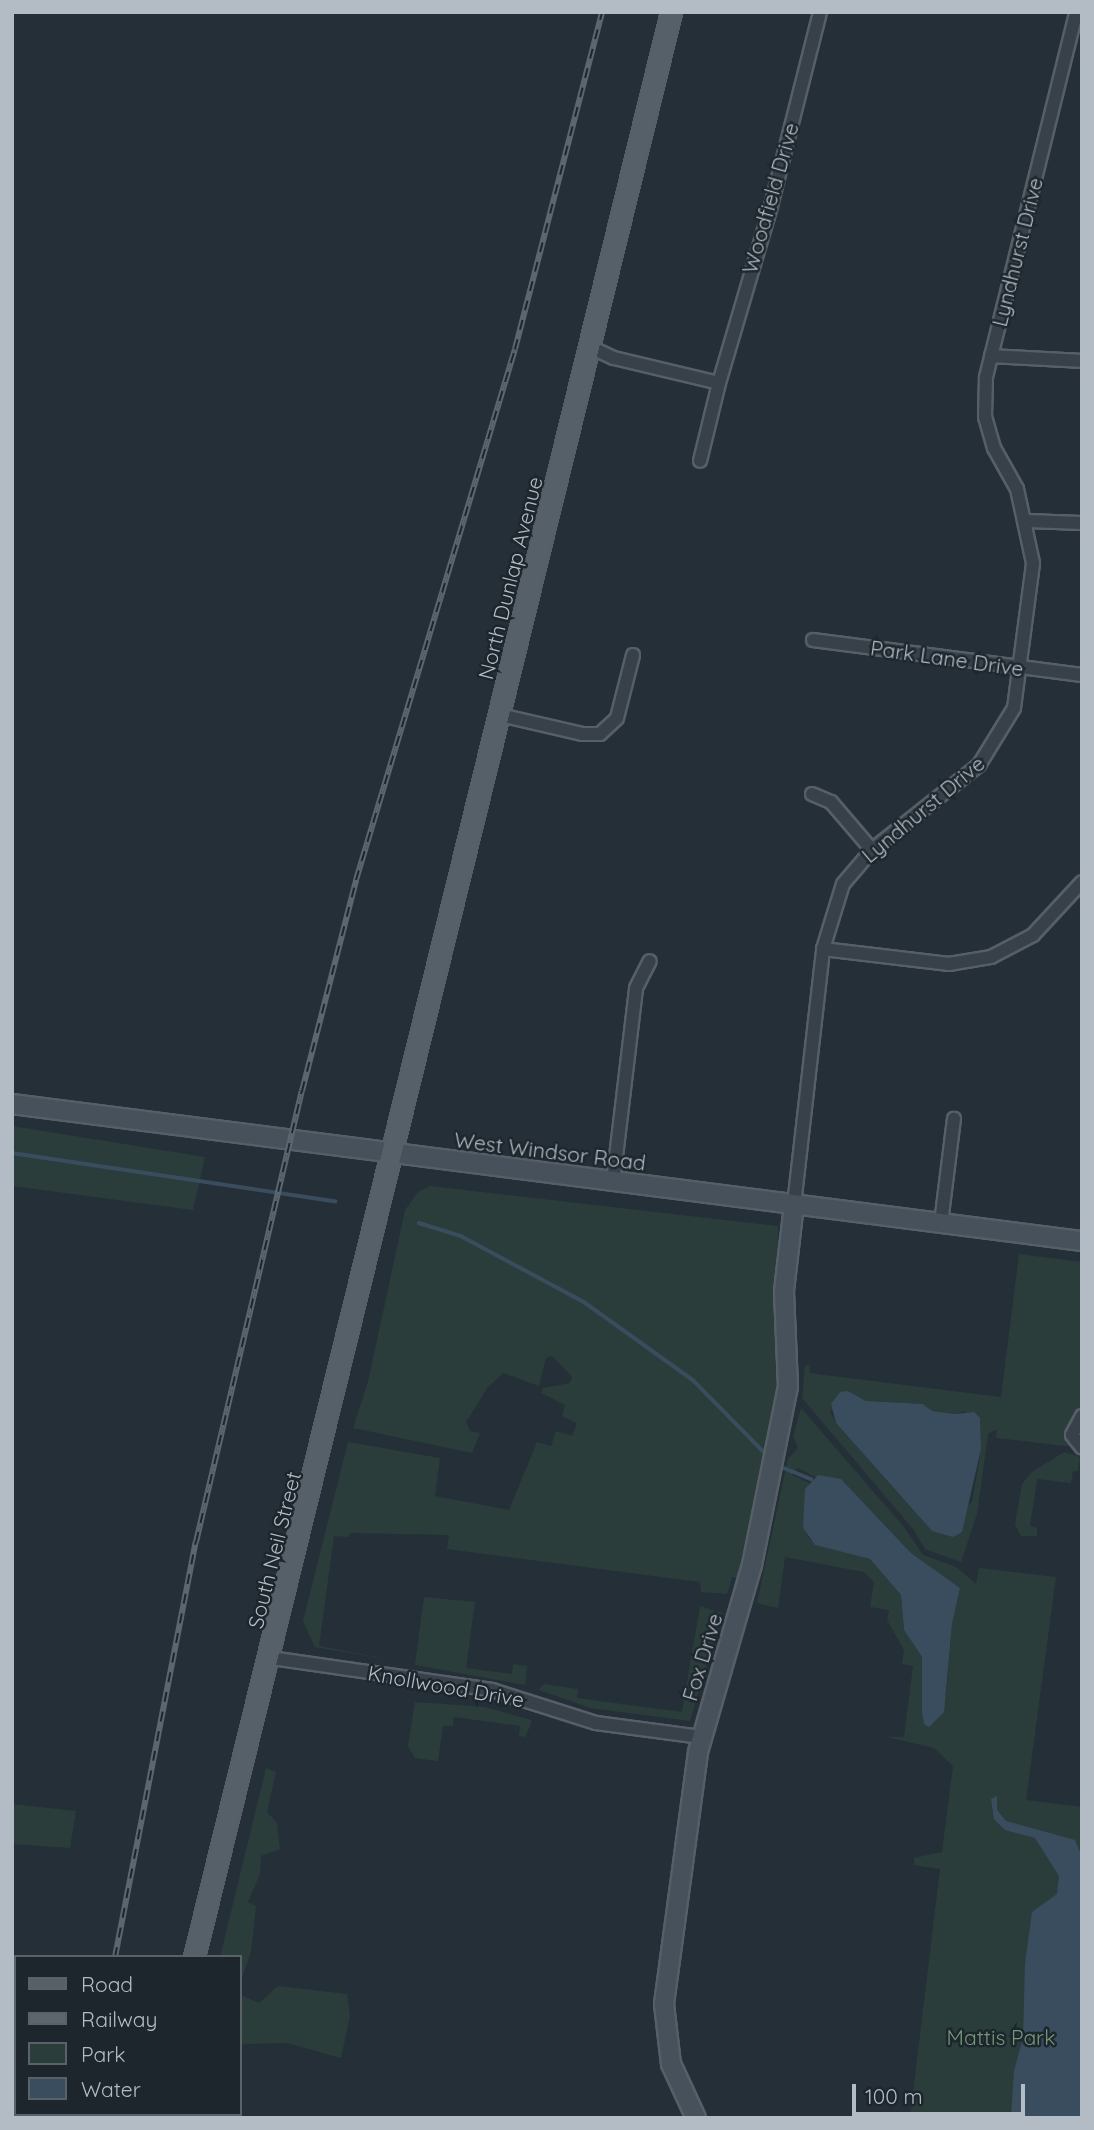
<!DOCTYPE html>
<style>
body{margin:0}
#map{position:relative;width:1094px;height:2130px;overflow:hidden;background:#252f38;font-family:Quicksand,sans-serif}
div>[style]{position:absolute}
.green>*{inset:0;background:#2a3d3b}
.water>*{inset:0;background:#3a4d5e}
.stream>*{height:3.5px;margin:-1.75px;padding:0 1.75px;transform-origin:1.75px;border-radius:1.75px;background:#3a4d5e}
.roads{filter:drop-shadow(2px 0 #565f67) drop-shadow(-2px 0 #565f67) drop-shadow(0 2px #565f67) drop-shadow(0 -2px #565f67)}
.street>*{height:12px;margin:-6px;padding:0 6px;transform-origin:6px;border-radius:6px;background:#384149}
.secondary>*{height:18px;margin:-9px;padding:0 9px;transform-origin:9px;border-radius:9px;background:#47515b}
.primary>*{height:19px;margin:-9.5px;padding:0 9.5px;transform-origin:9.5px;border-radius:9.5px;background:#566069}
.rail>*{height:6px;margin-top:-3px;transform-origin:0;background:repeating-linear-gradient(90deg,#1d262d 0 10px,#5b666f 0 20px);box-sizing:border-box;border-block:2px solid #5b666f}
span{translate:-50% -50%;white-space:nowrap;text-align:center;line-height:1.15;-webkit-text-stroke:5px #1d262d;paint-order:stroke}
.street-label{font-size:21px;color:#b3bcc4}
.park-label{font-size:21px;color:#749878}
.frame{position:absolute;inset:0;border:14px solid #b3bcc4;pointer-events:none}
.legend{position:absolute;left:14px;top:1955px;width:228px;height:161px;box-sizing:border-box;background:#1d262d;border:2px solid #596269;margin:0;padding:9px 12px;list-style:none;font-size:21px;color:#b3bcc4}
.legend li{display:flex;align-items:center;gap:14px;height:35px}
.legend b{width:35px;border:2px solid #596269}
.scale{position:absolute;left:852px;top:2084px;width:173px;height:32px;box-sizing:border-box;border:4px solid #b3bcc4;border-top:0;padding-left:9px;font-size:21px;line-height:24px;white-space:nowrap;color:#b3bcc4;-webkit-text-stroke:5px #1d262d;paint-order:stroke}
</style>
<div id="map">
<div class="green">
<i style="clip-path:polygon(12px 1126px,205px 1157px,193px 1210px,12px 1186px)"></i>
<i style="clip-path:polygon(430px 1186px,778px 1226px,778px 1393px,739px 1578px,732px 1577px,727px 1594px,701px 1592px,700px 1582px,447px 1549px,449px 1535px,350px 1533px,349px 1537px,334px 1536px,319px 1646px,398px 1661px,315px 1647px,303px 1621px,348px 1442px,440px 1458px,435px 1496px,509px 1510px,537px 1442px,551px 1446px,556px 1431px,572px 1436px,577px 1423px,562px 1416px,565px 1405px,541px 1393px,543px 1388px,570px 1383px,572px 1377px,552px 1356px,546px 1358px,539px 1386px,503px 1373px,488px 1387px,466px 1422px,470px 1431px,480px 1433px,472px 1453px,353px 1428px,368px 1382px,405px 1210px,418px 1192px)"></i>
<i style="clip-path:polygon(evenodd,1019px 1254px,1082px 1262px,1082px 1448px,996px 1438px,997px 1429px,988px 1434px,977px 1514px,961px 1562px,925px 1549px,913px 1529px,802px 1398px,805px 1366px,810px 1365px,809px 1373px,1001px 1397px,1019px 1254px,848px 1391px,866px 1401px,923px 1404px,932px 1411px,955px 1414px,965px 1411px,981px 1449px,972px 1502px,932px 1531px,836px 1423px,830px 1411px,848px 1391px)"></i>
<i style="clip-path:polygon(evenodd,801px 1408px,904px 1527px,923px 1555px,956px 1567px,976px 1584px,979px 1568px,1056px 1577px,1026px 1800px,1082px 1807px,1082px 2118px,910px 2118px,940px 1869px,914px 1865px,914px 1858px,942px 1852px,953px 1766px,934px 1748px,887px 1737px,904px 1737px,913px 1666px,902px 1664px,904px 1650px,887px 1620px,889px 1610px,870px 1607px,874px 1582px,864px 1572px,785px 1557px,778px 1608px,757px 1603px,788px 1459px,798px 1448px,793px 1436px,801px 1408px,798px 1468px,815px 1477px,841px 1479px,911px 1553px,960px 1588px,952px 1624px,946px 1695px,922px 1711px,922px 1657px,904px 1630px,901px 1595px,870px 1559px,816px 1545px,809px 1538px,803px 1528px,809px 1483px,792px 1475px,798px 1468px)"></i>
<i style="clip-path:polygon(1064px 1452px,1080px 1457px,1078px 1471px,1073px 1471px,1071px 1483px,1037px 1479px,1030px 1526px,1037px 1528px,1037px 1536px,1021px 1536px,1015px 1524px,1022px 1484px,1032px 1472px)"></i>
<i style="clip-path:polygon(424px 1597px,475px 1602px,466px 1668px,512px 1674px,513px 1664px,527px 1666px,525px 1685px,415px 1665px)"></i>
<i style="clip-path:polygon(700px 1606px,722px 1613px,690px 1721px,590px 1708px,539px 1690px,544px 1684px,578px 1689px,577px 1698px,682px 1712px)"></i>
<i style="clip-path:polygon(415px 1702px,485px 1707px,531px 1720px,531px 1724px,525px 1737px,519px 1736px,520px 1726px,454px 1717px,453px 1726px,443px 1726px,438px 1761px,415px 1758px,408px 1746px)"></i>
<i style="clip-path:polygon(266px 1768px,276px 1772px,267px 1812px,277px 1823px,280px 1849px,261px 1856px,260px 1874px,248px 1902px,256px 1906px,251px 1952px,240px 1983px,240px 1957px,220px 1957px)"></i>
<i style="clip-path:polygon(12px 1804px,76px 1811px,70px 1848px,12px 1844px)"></i>
<i style="clip-path:polygon(278px 1986px,347px 1994px,350px 2016px,341px 2058px,287px 2043px,240px 2044px,240px 1988px,241px 1995px,259px 2003px)"></i>
</div>
<div class="water">
<i style="clip-path:polygon(848px 1391px,866px 1401px,923px 1404px,932px 1411px,955px 1414px,974px 1412px,980px 1418px,981px 1449px,962px 1532px,953px 1537px,932px 1531px,836px 1423px,831px 1404px,840px 1392px)"></i>
<i style="clip-path:polygon(818px 1475px,841px 1479px,911px 1553px,960px 1588px,952px 1624px,944px 1712px,929px 1727px,924px 1724px,922px 1711px,922px 1657px,904px 1630px,901px 1595px,870px 1559px,815px 1545px,803px 1528px,805px 1489px)"></i>
<i style="clip-path:polygon(997px 1796px,997px 1810px,1006px 1821px,1075px 1840px,1080px 1852px,1082px 2118px,1011px 2118px,1014px 2071px,1023px 2038px,1025px 1964px,1032px 1912px,1057px 1894px,1059px 1876px,1035px 1838px,1005px 1830px,994px 1819px,991px 1799px)"></i>
</div>
<div class="stream">
<i style="left:12px;top:1153px;width:327px;rotate:8.5deg"></i>
<i style="left:419px;top:1223px;width:44px;rotate:17.2deg"></i>
<i style="left:461px;top:1236px;width:140px;rotate:28.2deg"></i>
<i style="left:584px;top:1302px;width:134px;rotate:35.6deg"></i>
<i style="left:693px;top:1380px;width:107px;rotate:45.4deg"></i>
<i style="left:779px;top:1466px;width:35px;rotate:22deg"></i>
</div>
<div class="roads">
<div class="street">
<i style="left:590px;top:347px;width:26px;rotate:25deg"></i>
<i style="left:614px;top:358px;width:108px;rotate:13.4deg"></i>
<i style="left:719px;top:383px;width:80px;rotate:103.7deg"></i>
<i style="left:991px;top:356px;width:91px;rotate:3.1deg"></i>
<i style="left:719px;top:383px;width:184px;rotate:-73.6deg"></i>
<i style="left:771px;top:206px;width:200px;rotate:-75.8deg"></i>
<i style="left:1027px;top:521px;width:55px;rotate:2.1deg"></i>
<i style="left:813px;top:640px;width:271px;rotate:7.4deg"></i>
<i style="left:500px;top:715px;width:84px;rotate:13deg"></i>
<i style="left:582px;top:734px;width:18px"></i>
<i style="left:600px;top:734px;width:23px;rotate:-43deg"></i>
<i style="left:617px;top:718px;width:65px;rotate:-75.7deg"></i>
<i style="left:812px;top:794px;width:21px;rotate:23deg"></i>
<i style="left:831px;top:802px;width:63px;rotate:49.5deg"></i>
<i style="left:823px;top:949px;width:127px;rotate:6.8deg"></i>
<i style="left:949px;top:964px;width:43px;rotate:-9.5deg"></i>
<i style="left:991px;top:957px;width:47px;rotate:-27.6deg"></i>
<i style="left:1033px;top:935px;width:72px;rotate:-47.2deg"></i>
<i style="left:613px;top:1182px;width:195px;rotate:-83.2deg"></i>
<i style="left:636px;top:988px;width:30px;rotate:-63deg"></i>
<i style="left:794px;top:1205px;width:258px;rotate:-83.5deg"></i>
<i style="left:823px;top:949px;width:68px;rotate:-72.9deg"></i>
<i style="left:843px;top:884px;width:45px;rotate:-49.5deg"></i>
<i style="left:872px;top:850px;width:137px;rotate:-38.5deg"></i>
<i style="left:979px;top:765px;width:67px;rotate:-58.4deg"></i>
<i style="left:1014px;top:708px;width:146px;rotate:-82.5deg"></i>
<i style="left:1033px;top:563px;width:76px;rotate:-102.2deg"></i>
<i style="left:1017px;top:489px;width:47px;rotate:-119.3deg"></i>
<i style="left:994px;top:448px;width:32px;rotate:-106deg"></i>
<i style="left:985px;top:417px;width:40px;rotate:-88.6deg"></i>
<i style="left:986px;top:377px;width:376px;rotate:-76.1deg"></i>
<i style="left:941px;top:1223px;width:105px;rotate:-82.9deg"></i>
<i style="left:1082px;top:1416px;width:21px;rotate:118deg"></i>
<i style="left:1072px;top:1435px;width:16px;rotate:52deg"></i>
<i style="left:271px;top:1658px;width:223px;rotate:8.2deg"></i>
<i style="left:492px;top:1690px;width:109px;rotate:17.6deg"></i>
<i style="left:596px;top:1723px;width:106px;rotate:7.6deg"></i>
</div>
<div class="secondary">
<i style="left:12px;top:1104px;width:1079px;rotate:7.3deg"></i>
<i style="left:696px;top:2118px;width:60px;rotate:-114.8deg"></i>
<i style="left:671px;top:2064px;width:60px;rotate:-96.7deg"></i>
<i style="left:664px;top:2004px;width:254px;rotate:-82.3deg"></i>
<i style="left:698px;top:1752px;width:195px;rotate:-73.9deg"></i>
<i style="left:752px;top:1565px;width:182px;rotate:-78.6deg"></i>
<i style="left:788px;top:1387px;width:96px;rotate:-92.4deg"></i>
<i style="left:784px;top:1291px;width:87px;rotate:-83.4deg"></i>
</div>
<div class="primary">
<i style="left:194px;top:1957px;width:2003px;rotate:-76.22deg"></i>
<i style="left:154px;top:2118px;width:4px;rotate:-76deg"></i>
</div>
</div>
<div class="rail">
<i style="left:115px;top:1957px;width:423px;rotate:-79deg"></i>
<i style="left:196px;top:1542px;width:463px;rotate:-76.8deg"></i>
<i style="left:302px;top:1091px;width:218px;rotate:-75.6deg"></i>
<i style="left:356px;top:880px;width:554px;rotate:-73.33deg"></i>
<i style="left:515px;top:349px;width:348px;rotate:-75.5deg"></i>
<i style="left:78px;top:2118px;width:4px;rotate:-76deg"></i>
</div>
<div class="street-label">
<span style="left:770px;top:198px;rotate:-74deg">Woodfield Drive</span>
<span style="left:1017px;top:252px;rotate:-76deg">Lyndhurst Drive</span>
<span style="left:510px;top:578px;rotate:-76deg">North Dunlap Avenue</span>
<span style="left:947px;top:658px;rotate:8deg">Park Lane Drive</span>
<span style="left:923px;top:809px;rotate:-40deg">Lyndhurst Drive</span>
<span style="left:550px;top:1151px;rotate:7deg">West Windsor Road</span>
<span style="left:274px;top:1550px;rotate:-76deg">South Neil Street</span>
<span style="left:702px;top:1657px;rotate:-73deg">Fox Drive</span>
<span style="left:446px;top:1686px;rotate:10deg">Knollwood Drive</span>
</div>
<div class="park-label">
<span style="left:1001px;top:2037px">Mattis Park</span>
</div>
<div class="frame"></div>
<ul class="legend">
<li><b style="height:9px;background:#566069"></b>Road</li>
<li><b style="height:9px;background:#5b666f"></b>Railway</li>
<li><b style="height:19px;background:#2a3d3b"></b>Park</li>
<li><b style="height:19px;background:#3a4d5e"></b>Water</li>
</ul>
<div class="scale">100 m</div>
</div>
